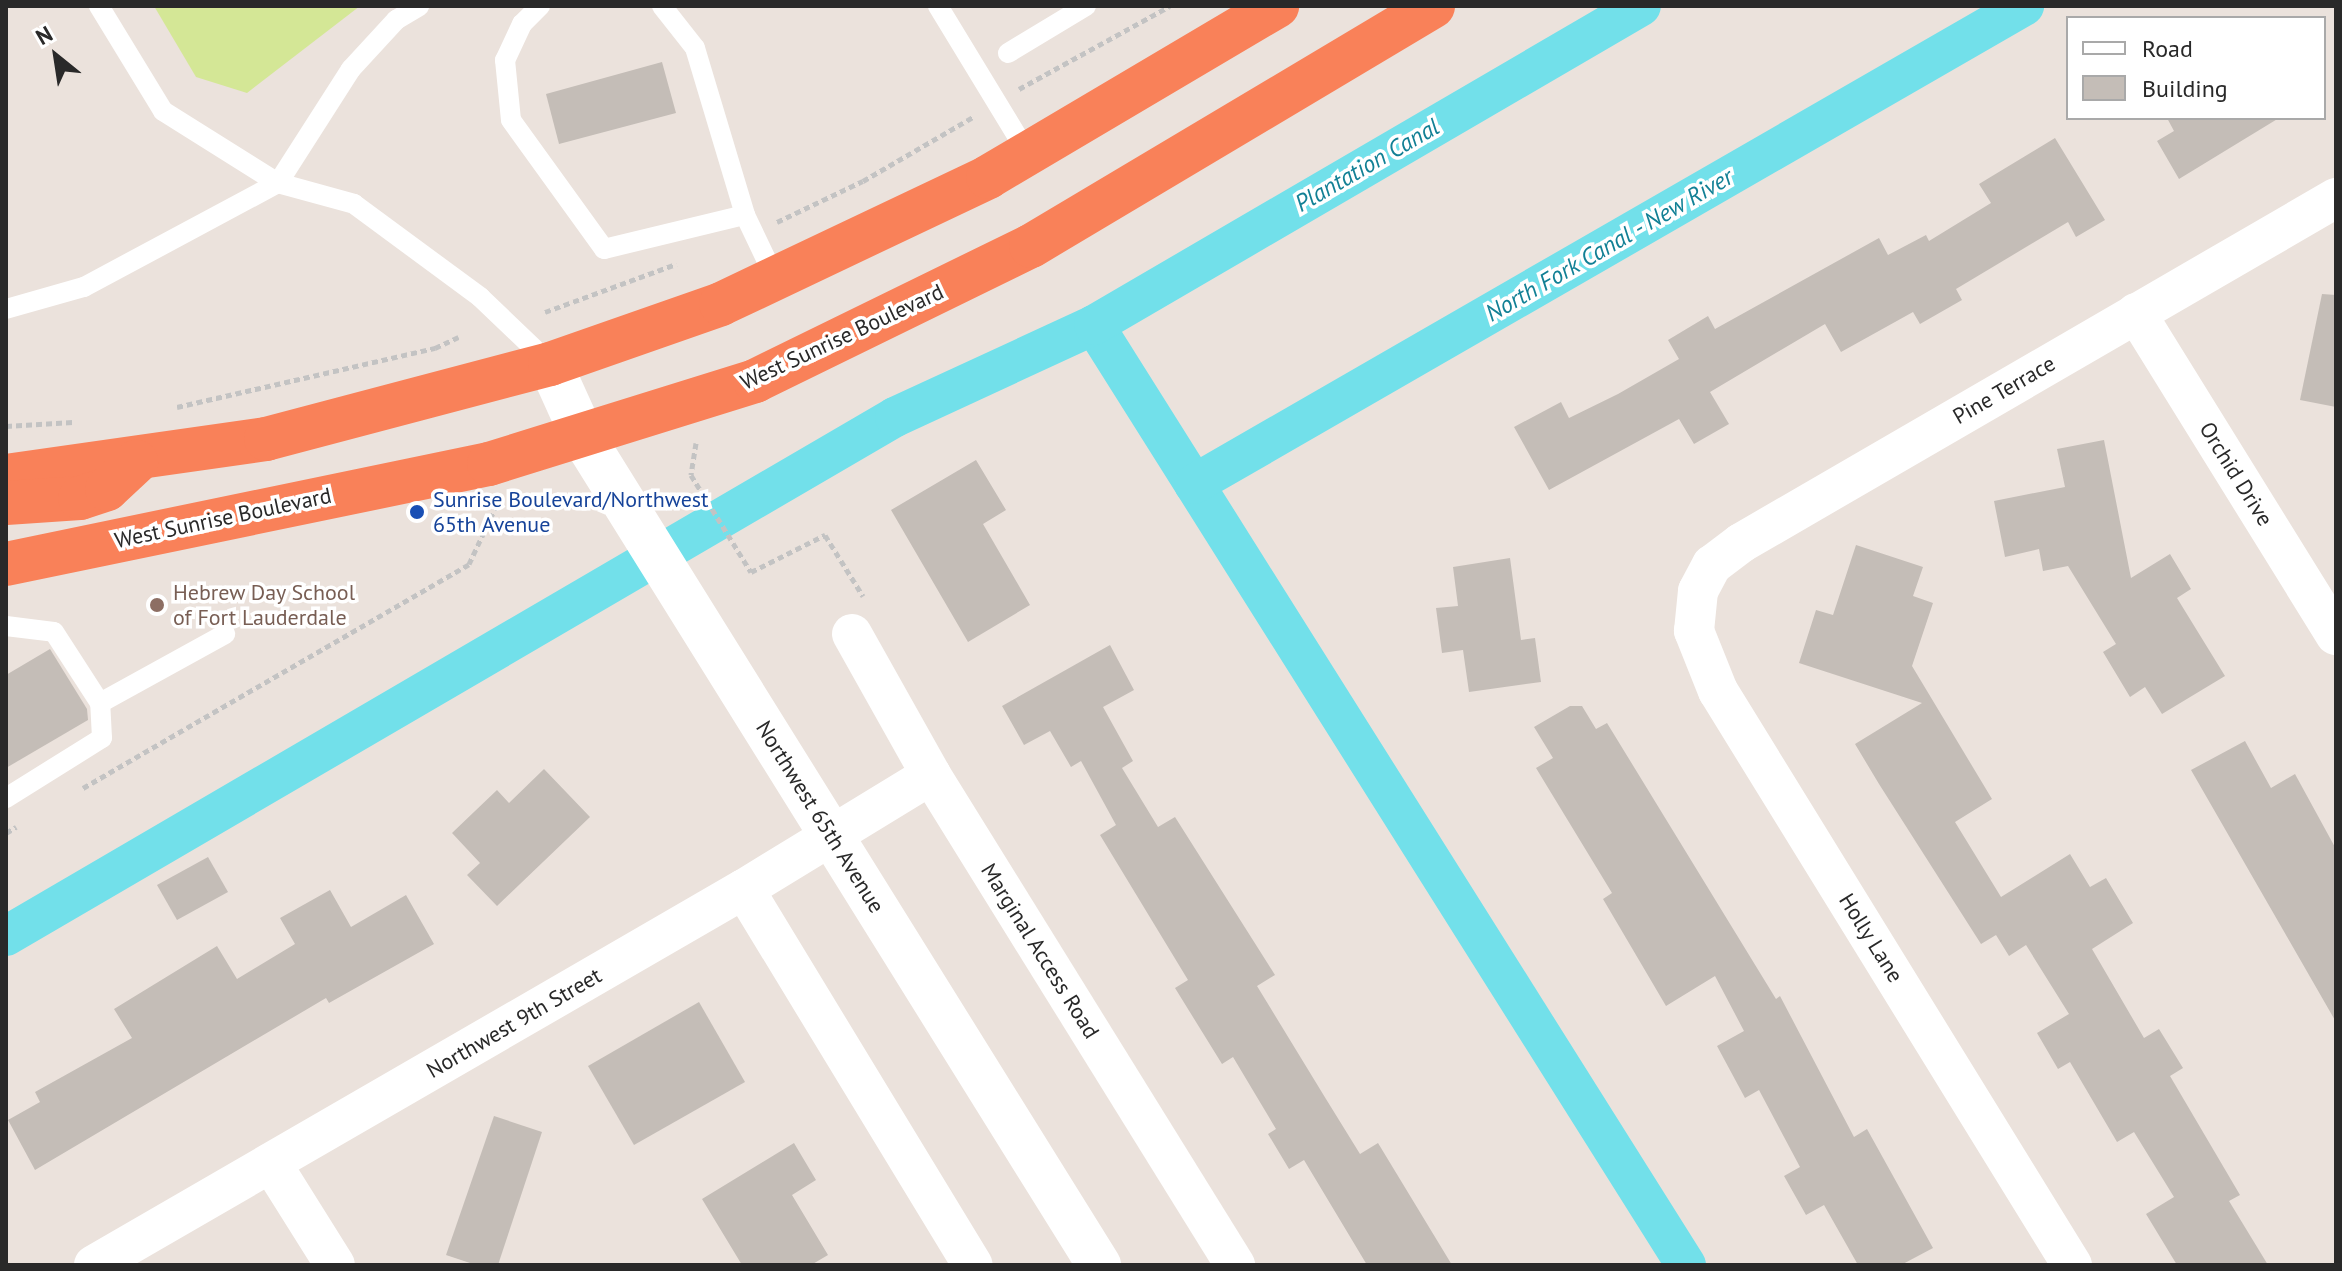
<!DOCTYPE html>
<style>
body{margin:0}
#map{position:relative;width:2342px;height:1271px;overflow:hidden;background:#ebe2dc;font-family:"PT Sans",sans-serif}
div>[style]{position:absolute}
.pitch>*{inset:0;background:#d4e796}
.canal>*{height:40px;margin:-20px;padding:0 20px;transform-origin:20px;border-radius:20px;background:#72e0ea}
.building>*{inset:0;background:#c4bdb7}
.path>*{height:5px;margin-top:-2.5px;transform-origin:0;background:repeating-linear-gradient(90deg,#c3c3c3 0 6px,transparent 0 10px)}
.lane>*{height:20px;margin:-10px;padding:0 10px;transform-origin:10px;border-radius:10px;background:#fff}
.street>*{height:40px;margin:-20px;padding:0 20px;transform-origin:20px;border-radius:20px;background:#fff}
.secondary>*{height:44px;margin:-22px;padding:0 22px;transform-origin:22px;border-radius:22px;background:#fff}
.highway>*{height:44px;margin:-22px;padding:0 22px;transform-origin:22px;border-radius:22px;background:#f98159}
.dots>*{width:22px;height:22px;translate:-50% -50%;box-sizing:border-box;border:4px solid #fff;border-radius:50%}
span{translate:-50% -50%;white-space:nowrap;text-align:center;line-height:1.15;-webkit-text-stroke:7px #fff;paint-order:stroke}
.street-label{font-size:22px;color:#292929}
.transit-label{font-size:22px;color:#164399}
.left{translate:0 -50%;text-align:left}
.education-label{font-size:22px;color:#785e54}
.water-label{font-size:24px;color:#128095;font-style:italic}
.frame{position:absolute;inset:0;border:8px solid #292929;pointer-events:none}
.legend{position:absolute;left:2066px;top:16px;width:260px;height:104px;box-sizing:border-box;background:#fff;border:2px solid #a9a9a9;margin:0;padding:10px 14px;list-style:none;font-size:24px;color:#292929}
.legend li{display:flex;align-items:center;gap:16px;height:40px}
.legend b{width:40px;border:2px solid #a9a9a9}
.north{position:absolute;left:16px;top:16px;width:80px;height:80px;-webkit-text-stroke:6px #fff;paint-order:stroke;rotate:330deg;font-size:22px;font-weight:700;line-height:32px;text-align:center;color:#292929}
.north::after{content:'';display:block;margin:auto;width:28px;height:36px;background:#292929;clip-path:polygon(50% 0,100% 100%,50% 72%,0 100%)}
</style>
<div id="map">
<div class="pitch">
<i style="clip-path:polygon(154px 6px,360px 6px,247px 93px,196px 77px)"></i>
</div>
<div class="canal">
<i style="left:1094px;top:325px;width:1111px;rotate:57.8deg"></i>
<i style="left:1194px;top:484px;width:958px;rotate:-29.94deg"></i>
<i style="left:6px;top:936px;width:1029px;rotate:-30.28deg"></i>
<i style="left:895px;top:417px;width:219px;rotate:-24.8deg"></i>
<i style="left:1094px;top:325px;width:633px;rotate:-30.25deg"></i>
</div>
<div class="building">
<i style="clip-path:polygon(662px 62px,676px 113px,559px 144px,546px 94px)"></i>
<i style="clip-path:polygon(2167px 118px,2279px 118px,2179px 179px,2157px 141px,2174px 131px)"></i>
<i style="clip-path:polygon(2055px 138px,2105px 220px,2076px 237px,2068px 222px,1956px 289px,1962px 300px,1920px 324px,1913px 312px,1841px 352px,1825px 324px,1710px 392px,1729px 424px,1694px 444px,1679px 419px,1549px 490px,1514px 427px,1561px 402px,1569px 418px,1618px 394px,1679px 359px,1668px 340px,1708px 316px,1715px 329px,1879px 238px,1888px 255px,1926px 235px,1929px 241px,1991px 203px,1979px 184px)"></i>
<i style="clip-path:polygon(2322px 294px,2336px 295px,2336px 407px,2300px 400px)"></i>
<i style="clip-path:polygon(2104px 440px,2131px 578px,2170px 554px,2191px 589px,2177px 598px,2225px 676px,2162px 714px,2145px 687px,2130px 697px,2103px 652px,2116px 644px,2068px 566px,2043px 571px,2039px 549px,2005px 557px,1994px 501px,2065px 487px,2057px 449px)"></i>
<i style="clip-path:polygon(976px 460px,1006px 510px,983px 524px,1030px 605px,968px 642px,891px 510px)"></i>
<i style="clip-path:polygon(1856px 545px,1923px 567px,1913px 596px,1933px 603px,1912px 666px,1992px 799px,1955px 822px,2001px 897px,2070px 854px,2090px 887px,2106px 878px,2133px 923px,2092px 949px,2144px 1038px,2159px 1029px,2183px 1068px,2170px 1076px,2240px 1195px,2229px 1201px,2268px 1265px,2177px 1265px,2146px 1214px,2174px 1197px,2134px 1132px,2117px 1142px,2070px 1062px,2058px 1069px,2037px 1033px,2069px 1014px,2026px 945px,2009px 956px,1996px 935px,1981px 944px,1879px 784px,1855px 744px,1922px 703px,1799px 663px,1816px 610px,1833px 615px)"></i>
<i style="clip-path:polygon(1510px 558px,1521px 640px,1535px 638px,1541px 682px,1469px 692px,1463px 650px,1442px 653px,1436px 608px,1458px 606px,1453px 567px)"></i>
<i style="clip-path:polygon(1110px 645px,1134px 690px,1103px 707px,1133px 761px,1122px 768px,1158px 827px,1175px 817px,1275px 975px,1257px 986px,1326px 1099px,1360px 1154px,1378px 1143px,1452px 1265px,1367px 1265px,1304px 1160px,1289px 1169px,1268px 1134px,1276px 1129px,1233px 1057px,1222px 1064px,1175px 988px,1188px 980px,1100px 835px,1116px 825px,1081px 761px,1071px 767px,1050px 731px,1024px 745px,1002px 706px)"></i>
<i style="clip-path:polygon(50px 649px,87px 709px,88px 720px,6px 768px,6px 675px)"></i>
<i style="clip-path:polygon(1570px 706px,1582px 706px,1596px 729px,1607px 723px,1776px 999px,1780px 996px,1854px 1137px,1867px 1129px,1933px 1248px,1901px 1265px,1858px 1265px,1824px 1205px,1806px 1215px,1784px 1176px,1800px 1167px,1759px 1090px,1745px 1098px,1717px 1046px,1744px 1031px,1715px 976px,1666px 1006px,1603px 899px,1612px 893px,1536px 768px,1553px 758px,1534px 727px)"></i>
<i style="clip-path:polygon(2245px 741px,2271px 788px,2295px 774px,2336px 849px,2336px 1022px,2191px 770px)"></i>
<i style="clip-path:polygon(544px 769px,590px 817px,497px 906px,467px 875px,480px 863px,452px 833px,497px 790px,509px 803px)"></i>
<i style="clip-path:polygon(208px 857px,228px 892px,177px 920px,157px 885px)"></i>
<i style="clip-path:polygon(330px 890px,351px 927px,406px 895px,434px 944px,329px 1003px,326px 998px,35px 1170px,8px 1120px,40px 1102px,35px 1092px,132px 1038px,114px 1009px,217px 946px,237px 979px,295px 944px,280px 918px)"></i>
<i style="clip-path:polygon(699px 1002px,745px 1082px,634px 1145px,588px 1066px)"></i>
<i style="clip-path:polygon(494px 1116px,542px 1132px,498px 1265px,476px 1265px,446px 1255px)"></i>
<i style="clip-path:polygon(794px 1143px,816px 1180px,792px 1195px,828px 1255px,811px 1265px,742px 1265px,702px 1199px)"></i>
</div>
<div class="path">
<i style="left:1019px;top:89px;width:172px;rotate:-28.8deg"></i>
<i style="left:777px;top:222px;width:95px;rotate:-25.5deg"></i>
<i style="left:863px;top:181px;width:127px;rotate:-30.2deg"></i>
<i style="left:545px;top:312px;width:140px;rotate:-20.1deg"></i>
<i style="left:177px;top:407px;width:265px;rotate:-12.9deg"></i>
<i style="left:435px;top:348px;width:26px;rotate:-25deg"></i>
<i style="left:6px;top:426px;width:67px;rotate:-3.4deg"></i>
<i style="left:696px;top:443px;width:32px;rotate:99deg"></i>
<i style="left:691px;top:475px;width:114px;rotate:58.3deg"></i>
<i style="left:751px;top:572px;width:83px;rotate:-26.6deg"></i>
<i style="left:825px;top:535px;width:72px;rotate:58.1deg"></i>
<i style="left:83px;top:788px;width:446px;rotate:-30.1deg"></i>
<i style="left:469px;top:564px;width:68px;rotate:-64.9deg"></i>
<i style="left:6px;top:833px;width:12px;rotate:-31deg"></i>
</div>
<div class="lane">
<i style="left:99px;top:6px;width:123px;rotate:58.6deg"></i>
<i style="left:163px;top:111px;width:136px;rotate:32.1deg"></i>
<i style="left:278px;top:183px;width:79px;rotate:15.4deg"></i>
<i style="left:354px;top:204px;width:157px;rotate:36.4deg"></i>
<i style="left:480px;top:297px;width:97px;rotate:43.7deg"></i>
<i style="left:540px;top:6px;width:25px;rotate:135deg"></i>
<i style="left:522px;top:24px;width:40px;rotate:115deg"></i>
<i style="left:505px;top:60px;width:60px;rotate:84.3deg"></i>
<i style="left:511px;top:120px;width:159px;rotate:54.2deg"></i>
<i style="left:604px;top:249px;width:145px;rotate:-13.6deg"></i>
<i style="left:662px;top:6px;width:53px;rotate:51.8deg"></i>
<i style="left:695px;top:48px;width:174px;rotate:73.3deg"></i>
<i style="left:745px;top:215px;width:70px;rotate:64.5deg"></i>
<i style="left:938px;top:6px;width:173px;rotate:58.7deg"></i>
<i style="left:1008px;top:53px;width:91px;rotate:-31.1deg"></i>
<i style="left:6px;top:309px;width:81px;rotate:-15.8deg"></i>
<i style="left:84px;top:287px;width:220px;rotate:-28.2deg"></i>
<i style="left:278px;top:183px;width:135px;rotate:-57.4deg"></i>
<i style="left:351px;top:69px;width:67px;rotate:-47.4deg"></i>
<i style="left:396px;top:20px;width:27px;rotate:-31deg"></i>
<i style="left:6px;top:626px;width:48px;rotate:7.1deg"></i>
<i style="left:54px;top:632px;width:85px;rotate:57.1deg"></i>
<i style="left:100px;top:703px;width:143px;rotate:-28.9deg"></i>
<i style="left:6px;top:798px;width:113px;rotate:-32deg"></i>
<i style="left:102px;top:738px;width:35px;rotate:-93deg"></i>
</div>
<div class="street">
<i style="left:2136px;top:313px;width:379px;rotate:58.2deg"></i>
<i style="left:852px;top:634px;width:162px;rotate:60.7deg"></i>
<i style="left:931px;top:775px;width:577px;rotate:58.18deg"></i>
<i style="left:744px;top:889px;width:440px;rotate:58.7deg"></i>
<i style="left:271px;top:1163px;width:120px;rotate:57.9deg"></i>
<i style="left:94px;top:1265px;width:751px;rotate:-30.05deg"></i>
<i style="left:744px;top:889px;width:219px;rotate:-31.4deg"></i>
<i style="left:2072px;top:1265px;width:674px;rotate:-121.66deg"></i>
<i style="left:1718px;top:691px;width:65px;rotate:-111.8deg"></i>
<i style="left:1694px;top:631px;width:40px;rotate:-84.3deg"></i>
<i style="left:1698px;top:591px;width:30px;rotate:-62deg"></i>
<i style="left:1712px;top:565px;width:36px;rotate:-37deg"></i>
<i style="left:1741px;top:543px;width:688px;rotate:-30.11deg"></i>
</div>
<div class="secondary">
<i style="left:550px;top:364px;width:80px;rotate:65.7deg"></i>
<i style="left:583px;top:437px;width:976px;rotate:58.07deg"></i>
</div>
<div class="highway">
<i style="left:6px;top:476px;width:263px;rotate:-8.1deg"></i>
<i style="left:266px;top:439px;width:294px;rotate:-14.8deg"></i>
<i style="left:550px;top:364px;width:181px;rotate:-19.3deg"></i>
<i style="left:721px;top:304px;width:296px;rotate:-25.4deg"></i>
<i style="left:988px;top:177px;width:336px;rotate:-30.6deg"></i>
<i style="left:6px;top:503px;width:74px;rotate:-3.9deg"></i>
<i style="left:80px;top:498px;width:28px;rotate:-18deg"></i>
<i style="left:107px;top:489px;width:40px;rotate:-43deg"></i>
<i style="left:6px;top:564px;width:493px;rotate:-11.7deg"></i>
<i style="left:489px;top:464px;width:279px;rotate:-17.3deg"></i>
<i style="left:755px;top:381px;width:307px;rotate:-26.1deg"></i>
<i style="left:1031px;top:246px;width:468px;rotate:-30.8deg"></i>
</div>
<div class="dots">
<i style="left:417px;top:512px;background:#1a4fb4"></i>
<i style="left:157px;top:605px;background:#8d6e63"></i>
</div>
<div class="street-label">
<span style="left:842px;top:337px;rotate:-25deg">West Sunrise Boulevard</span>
<span style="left:2004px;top:390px;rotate:-30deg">Pine Terrace</span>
<span style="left:2236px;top:474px;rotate:58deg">Orchid Drive</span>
<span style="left:223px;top:518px;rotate:-12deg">West Sunrise Boulevard</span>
<span style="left:820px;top:817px;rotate:58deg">Northwest 65th Avenue</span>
<span style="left:1871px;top:938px;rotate:58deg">Holly Lane</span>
<span style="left:1040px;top:951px;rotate:58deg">Marginal Access Road</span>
<span style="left:514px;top:1023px;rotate:-30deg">Northwest 9th Street</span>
</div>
<div class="transit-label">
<span class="left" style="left:433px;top:512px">Sunrise Boulevard/Northwest<br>65th Avenue</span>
</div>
<div class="education-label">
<span class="left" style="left:173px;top:605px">Hebrew Day School<br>of Fort Lauderdale</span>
</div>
<div class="water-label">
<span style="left:1367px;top:165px;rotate:-30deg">Plantation Canal</span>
<span style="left:1609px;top:245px;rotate:-30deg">North Fork Canal - New River</span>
</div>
<div class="frame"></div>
<ul class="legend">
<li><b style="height:10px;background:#fff"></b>Road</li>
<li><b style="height:22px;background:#c4bdb7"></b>Building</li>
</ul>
<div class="north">N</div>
</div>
